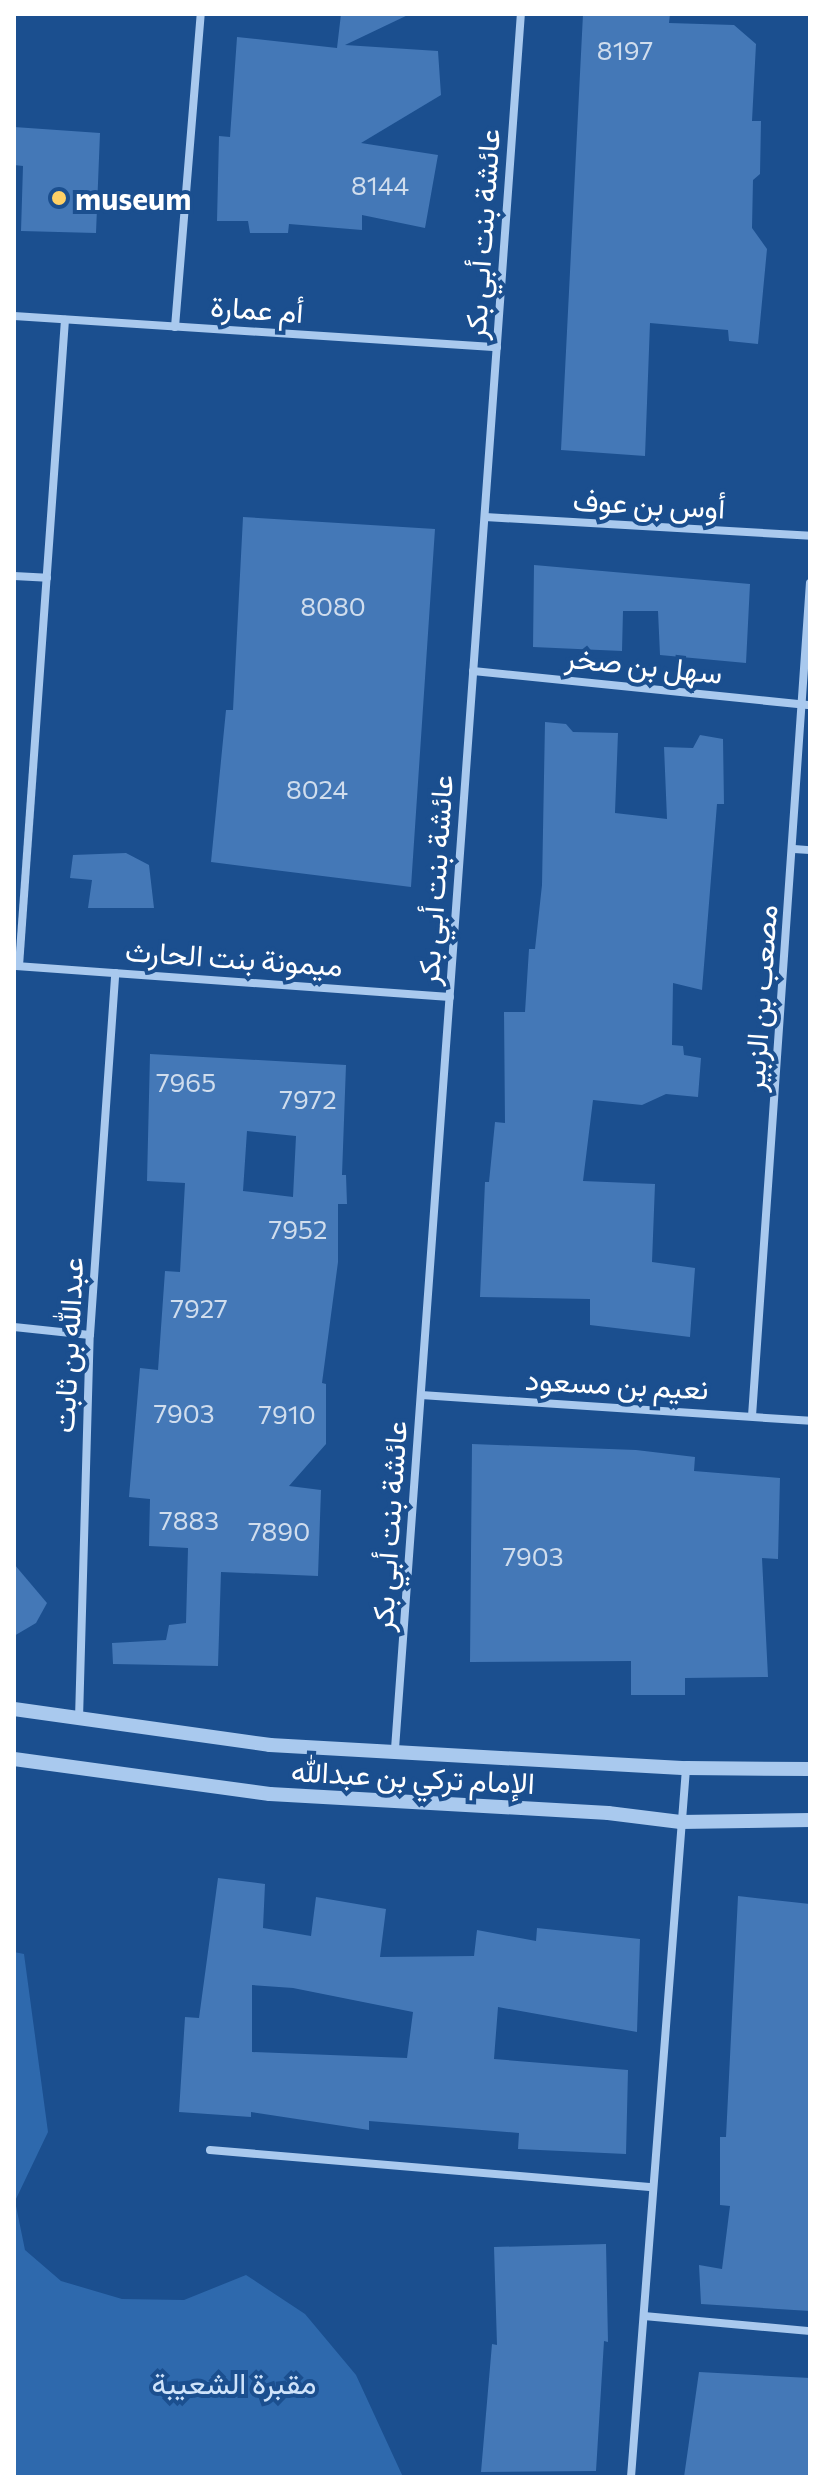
<!DOCTYPE html>
<meta charset="utf-8">
<style>
body{margin:0}
#map{position:relative;width:824px;height:2491px;overflow:hidden;background:#1b4f8f;font-family:Commissioner,Vazirmatn,sans-serif}
div>[style]{position:absolute}
.green>*{inset:0;background:#2e69ad}
.building>*{inset:0;background:#4478b7}
.minor>*{height:8px;margin:-4px;padding:0 4px;transform-origin:4px;border-radius:4px;background:#a9c9ee}
.tertiary>*{height:14px;margin:-7px;padding:0 7px;transform-origin:7px;border-radius:7px;background:#a9c9ee}
.dots>*{width:22px;height:22px;translate:-50% -50%;box-sizing:border-box;border:4px solid #1b4f8f;border-radius:50%}
span{translate:-50% -50%;white-space:nowrap;text-align:center;line-height:1.15;-webkit-text-stroke:8px #1b4f8f;paint-order:stroke}
.number-label{font-size:26px;color:#d0dded}
.number-label span{-webkit-text-stroke-width:0}
.poi-label{font-size:30px;color:#fff;font-weight:700}
.left{translate:0 -50%;text-align:left}
.street-label{font-size:30px;color:#fff}
.park-label{font-size:30px;color:#cfe3fa}
.frame{position:absolute;inset:0;border:16px solid #fff;pointer-events:none}
</style>
<div id="map">
<div class="green">
<i style="clip-path:polygon(14px 1952px,24px 1954px,48px 2132px,15px 2201px,25px 2250px,61px 2281px,122px 2299px,184px 2300px,246px 2275px,305px 2314px,356px 2375px,403px 2477px,14px 2477px)"></i>
</div>
<div class="building">
<i style="clip-path:polygon(341px 14px,410px 14px,345px 45px,438px 51px,441px 95px,361px 143px,438px 155px,425px 228px,362px 215px,362px 230px,289px 224px,288px 233px,250px 233px,248px 221px,217px 221px,219px 136px,230px 137px,237px 37px,337px 48px)"></i>
<i style="clip-path:polygon(583px 14px,670px 14px,669px 23px,734px 25px,756px 44px,752px 121px,761px 121px,760px 174px,753px 180px,752px 228px,767px 249px,758px 344px,729px 341px,728px 330px,650px 323px,645px 456px,561px 450px)"></i>
<i style="clip-path:polygon(14px 127px,100px 133px,96px 233px,21px 231px,23px 166px,14px 165px)"></i>
<i style="clip-path:polygon(243px 517px,435px 529px,411px 887px,211px 862px,226px 710px,233px 710px)"></i>
<i style="clip-path:polygon(534px 565px,750px 584px,746px 663px,660px 655px,658px 611px,623px 611px,622px 651px,533px 647px)"></i>
<i style="clip-path:polygon(545px 722px,566px 724px,573px 732px,618px 733px,615px 813px,667px 819px,664px 747px,693px 748px,700px 735px,723px 739px,724px 804px,717px 804px,702px 990px,673px 983px,672px 1045px,683px 1046px,684px 1055px,701px 1058px,698px 1097px,666px 1094px,642px 1105px,593px 1100px,583px 1181px,655px 1184px,652px 1262px,695px 1268px,690px 1337px,590px 1325px,590px 1299px,480px 1297px,485px 1182px,489px 1182px,495px 1122px,505px 1123px,504px 1012px,525px 1012px,529px 949px,535px 949px,542px 885px)"></i>
<i style="clip-path:polygon(126px 853px,149px 865px,154px 908px,88px 908px,92px 880px,70px 878px,73px 855px)"></i>
<i style="clip-path:polygon(evenodd,150px 1054px,346px 1065px,342px 1175px,346px 1175px,347px 1204px,338px 1204px,338px 1262px,322px 1383px,326px 1384px,326px 1444px,289px 1486px,321px 1490px,318px 1576px,221px 1572px,218px 1666px,113px 1664px,112px 1643px,166px 1640px,169px 1625px,186px 1623px,188px 1548px,149px 1546px,150px 1499px,129px 1497px,140px 1368px,158px 1370px,165px 1271px,180px 1272px,185px 1183px,147px 1181px,150px 1054px,247px 1131px,296px 1136px,293px 1197px,243px 1191px,247px 1131px)"></i>
<i style="clip-path:polygon(472px 1444px,636px 1450px,695px 1457px,694px 1471px,780px 1478px,778px 1559px,762px 1558px,768px 1677px,685px 1678px,685px 1695px,631px 1695px,631px 1661px,470px 1662px)"></i>
<i style="clip-path:polygon(14px 1564px,47px 1603px,36px 1623px,14px 1636px)"></i>
<i style="clip-path:polygon(evenodd,218px 1878px,265px 1884px,263px 1928px,311px 1936px,316px 1897px,386px 1909px,380px 1957px,474px 1956px,477px 1930px,536px 1941px,537px 1928px,640px 1939px,637px 2032px,498px 2007px,494px 2059px,628px 2070px,626px 2154px,518px 2149px,519px 2133px,369px 2121px,369px 2130px,251px 2112px,251px 2117px,179px 2112px,185px 2017px,199px 2018px,218px 1878px,252px 1985px,293px 1988px,413px 2012px,407px 2058px,252px 2052px,252px 1985px)"></i>
<i style="clip-path:polygon(738px 1896px,810px 1904px,810px 2311px,701px 2304px,699px 2265px,722px 2269px,730px 2206px,720px 2205px,720px 2137px,726px 2137px)"></i>
<i style="clip-path:polygon(606px 2244px,608px 2342px,604px 2341px,596px 2471px,481px 2472px,492px 2344px,497px 2345px,494px 2247px)"></i>
<i style="clip-path:polygon(699px 2372px,810px 2378px,810px 2477px,684px 2477px)"></i>
</div>
<div class="minor">
<i style="left:14px;top:316px;width:484px;rotate:3.7deg"></i>
<i style="left:175px;top:327px;width:314px;rotate:-85.3deg"></i>
<i style="left:485px;top:517px;width:326px;rotate:3.3deg"></i>
<i style="left:14px;top:576px;width:33px;rotate:3deg"></i>
<i style="left:473px;top:671px;width:339px;rotate:5.8deg"></i>
<i style="left:794px;top:849px;width:16px;rotate:4deg"></i>
<i style="left:16px;top:966px;width:435px;rotate:4.1deg"></i>
<i style="left:19px;top:966px;width:648px;rotate:-85.93deg"></i>
<i style="left:14px;top:1327px;width:76px;rotate:6deg"></i>
<i style="left:421px;top:1395px;width:390px;rotate:3.8deg"></i>
<i style="left:752px;top:1416px;width:835px;rotate:-86.02deg"></i>
<i style="left:79px;top:1719px;width:384px;rotate:-88.4deg"></i>
<i style="left:90px;top:1335px;width:363px;rotate:-86deg"></i>
<i style="left:395px;top:1749px;width:1740px;rotate:-85.85deg"></i>
<i style="left:210px;top:2150px;width:444px;rotate:4.8deg"></i>
<i style="left:644px;top:2316px;width:167px;rotate:5.2deg"></i>
<i style="left:631px;top:2477px;width:711px;rotate:-85.56deg"></i>
</div>
<div class="tertiary">
<i style="left:14px;top:1709px;width:259px;rotate:8deg"></i>
<i style="left:270px;top:1745px;width:417px;rotate:3.2deg"></i>
<i style="left:686px;top:1768px;width:124px;rotate:0.5deg"></i>
<i style="left:14px;top:1759px;width:258px;rotate:7.8deg"></i>
<i style="left:270px;top:1794px;width:339px;rotate:3.2deg"></i>
<i style="left:608px;top:1813px;width:73px;rotate:7.1deg"></i>
<i style="left:680px;top:1822px;width:130px;rotate:-0.9deg"></i>
</div>
<div class="dots">
<i style="left:59px;top:198px;background:#ffd166"></i>
</div>
<div class="number-label">
<span style="left:625px;top:50px">8197</span>
<span style="left:380px;top:185px">8144</span>
<span style="left:333px;top:606px">8080</span>
<span style="left:317px;top:789px">8024</span>
<span style="left:186px;top:1082px">7965</span>
<span style="left:308px;top:1099px">7972</span>
<span style="left:298px;top:1229px">7952</span>
<span style="left:199px;top:1308px">7927</span>
<span style="left:184px;top:1413px">7903</span>
<span style="left:287px;top:1414px">7910</span>
<span style="left:189px;top:1520px">7883</span>
<span style="left:279px;top:1531px">7890</span>
<span style="left:533px;top:1556px">7903</span>
</div>
<div class="poi-label">
<span class="left" style="left:75px;top:198px">museum</span>
</div>
<div class="street-label">
<span style="left:481px;top:234px;rotate:-86deg">عائشة بنت أبي بكر</span>
<span style="left:257px;top:308px;rotate:4deg">أم عمارة</span>
<span style="left:649px;top:503px;rotate:3deg">أوس بن عوف</span>
<span style="left:644px;top:664px;rotate:6deg">سهل بن صخر</span>
<span style="left:434px;top:880px;rotate:-86deg">عائشة بنت أبي بكر</span>
<span style="left:234px;top:957px;rotate:4deg">ميمونة بنت الحارث</span>
<span style="left:759px;top:998px;rotate:-86deg">مصعب بن الزبير</span>
<span style="left:67px;top:1345px;rotate:-87deg">عبدالله بن ثابت</span>
<span style="left:617px;top:1383px;rotate:3deg">نعيم بن مسعود</span>
<span style="left:388px;top:1526px;rotate:-86deg">عائشة بنت أبي بكر</span>
<span style="left:413px;top:1776px;rotate:3deg">الإمام تركي بن عبدالله</span>
</div>
<div class="park-label">
<span style="left:234px;top:2382px">مقبرة الشعيبة</span>
</div>
<div class="frame"></div>
</div>
